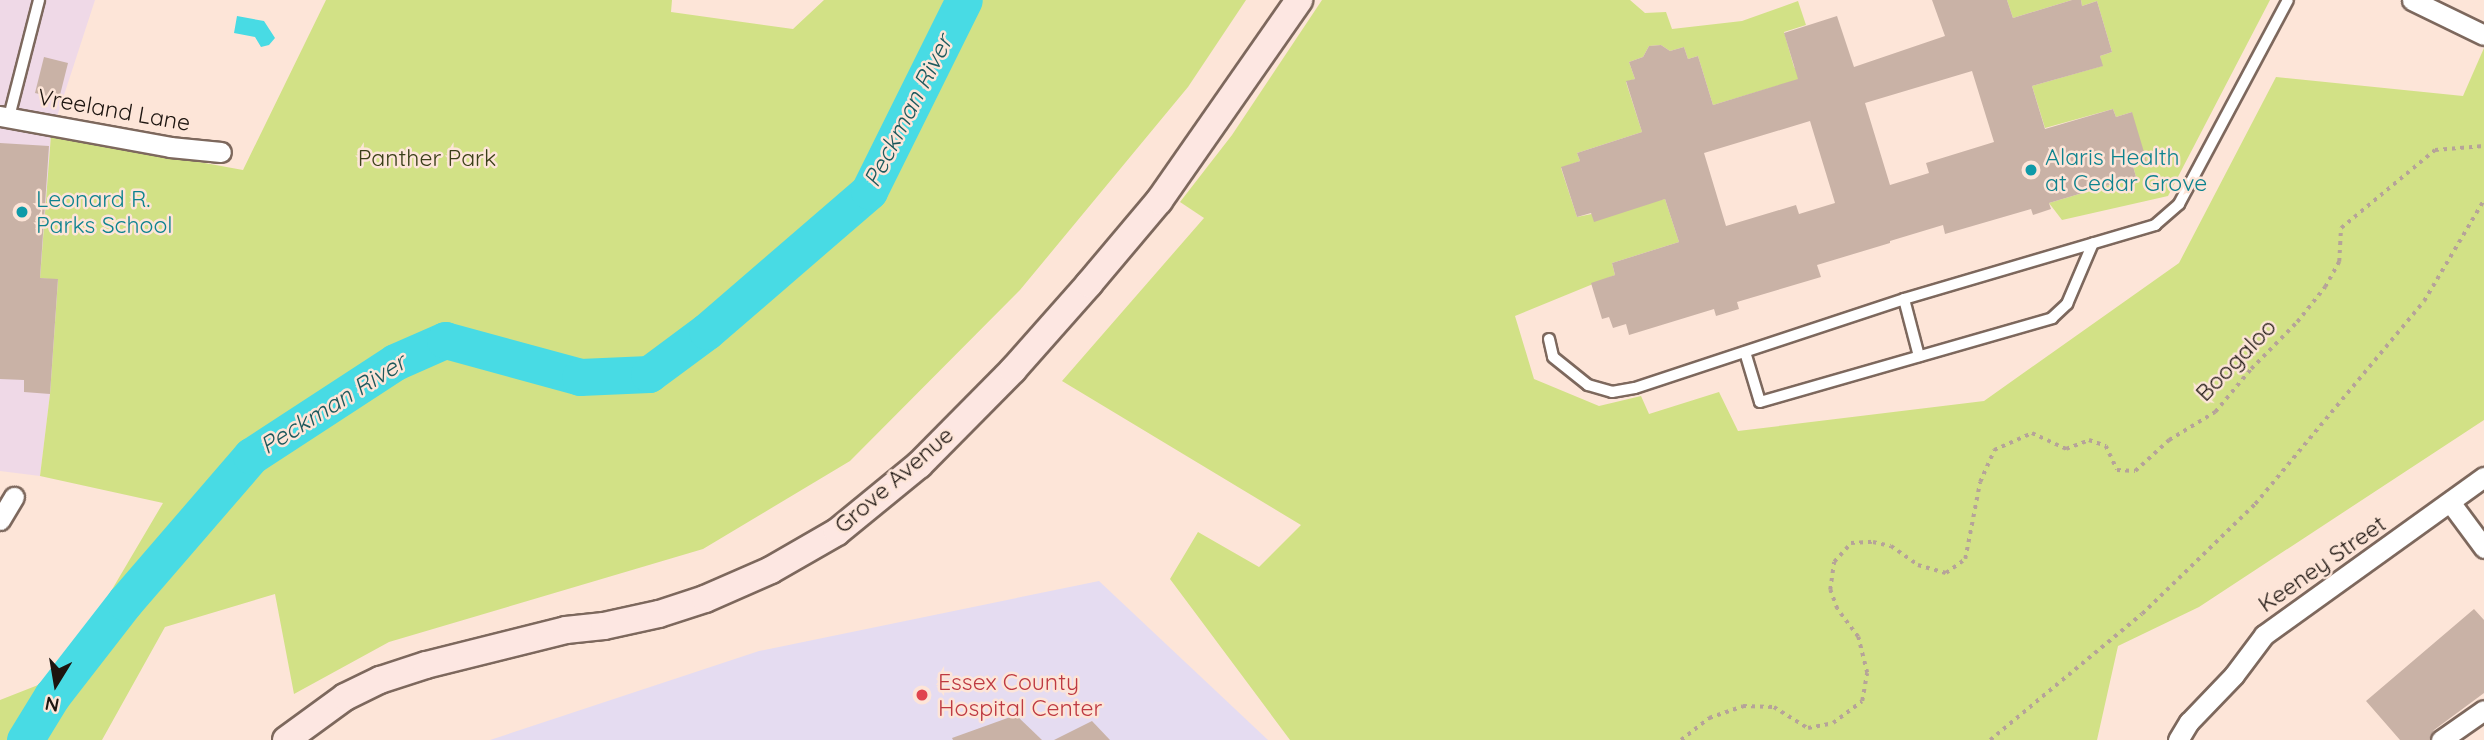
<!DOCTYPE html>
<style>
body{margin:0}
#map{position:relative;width:2484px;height:740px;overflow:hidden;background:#fde5d8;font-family:Quicksand,sans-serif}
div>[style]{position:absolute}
.commercial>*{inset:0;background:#efd9e7}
.medical>*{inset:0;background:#e5dcf1}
.green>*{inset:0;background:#d2e186}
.water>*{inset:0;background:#48dbe4}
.river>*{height:37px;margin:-18.5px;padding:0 18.5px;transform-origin:18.5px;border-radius:18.5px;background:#48dbe4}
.building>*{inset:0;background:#c9b2a6}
.path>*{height:3.5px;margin-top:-1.75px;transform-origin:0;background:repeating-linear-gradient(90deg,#b6a399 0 3.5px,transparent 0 8.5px)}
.roads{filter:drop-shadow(2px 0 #7d685d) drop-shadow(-2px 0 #7d685d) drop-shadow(0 2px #7d685d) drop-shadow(0 -2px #7d685d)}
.lane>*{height:10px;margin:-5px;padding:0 5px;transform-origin:5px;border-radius:5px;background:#fff}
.street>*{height:19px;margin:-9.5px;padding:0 9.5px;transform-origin:9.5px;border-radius:9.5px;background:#fff}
.secondary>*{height:26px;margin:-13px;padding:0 13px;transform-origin:13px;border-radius:13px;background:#fde7e2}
.dots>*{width:19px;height:19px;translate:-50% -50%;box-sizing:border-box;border:4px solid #fde5d8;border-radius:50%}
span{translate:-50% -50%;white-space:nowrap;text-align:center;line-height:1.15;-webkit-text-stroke:5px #fde5d8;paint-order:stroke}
.street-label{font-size:23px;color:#1d1510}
.culture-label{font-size:23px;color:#0d838f}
.left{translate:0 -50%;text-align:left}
.park-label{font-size:23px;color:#3a3f18}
.health-label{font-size:23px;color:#be3a42}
.water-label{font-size:24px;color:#1d595d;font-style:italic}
.north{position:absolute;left:21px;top:649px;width:70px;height:70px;-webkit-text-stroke:5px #fde5d8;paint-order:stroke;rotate:191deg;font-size:19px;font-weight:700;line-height:28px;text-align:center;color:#1d1510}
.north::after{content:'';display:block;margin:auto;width:24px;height:32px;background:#1d1510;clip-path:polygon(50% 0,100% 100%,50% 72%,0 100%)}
</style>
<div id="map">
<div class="commercial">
<i style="clip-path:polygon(0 0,95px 0,51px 135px,41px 278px,58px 279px,50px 394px,40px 476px,0 471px)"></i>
</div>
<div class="medical">
<i style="clip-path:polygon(1099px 581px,1268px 740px,490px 740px,759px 651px)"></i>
</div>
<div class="green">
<i style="clip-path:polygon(326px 0,672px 0,671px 12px,793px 29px,824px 0,1246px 0,1188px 87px,1020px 290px,850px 461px,703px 549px,389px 642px,294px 694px,275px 594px,165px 627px,102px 740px,0 740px,0 700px,61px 676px,163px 503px,40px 476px,50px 394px,58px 280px,40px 278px,51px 135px,243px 170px)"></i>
<i style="clip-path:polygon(1322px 0,1630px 0,1645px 13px,1666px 12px,1672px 29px,1742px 21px,1798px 1px,1806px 25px,1784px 32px,1794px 67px,1804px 78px,1713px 105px,1698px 56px,1688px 59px,1684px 47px,1670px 51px,1661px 45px,1649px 46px,1643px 57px,1629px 62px,1635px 79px,1626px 82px,1642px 132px,1577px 153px,1580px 161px,1561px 168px,1577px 217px,1665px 199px,1679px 242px,1612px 263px,1615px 275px,1515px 316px,1534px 379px,1599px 406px,1641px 396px,1649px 414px,1719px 392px,1738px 431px,1984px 401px,2179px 263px,2276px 77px,2463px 96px,2484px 48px,2484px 420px,2199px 607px,2118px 646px,2097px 740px,1290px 740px,1170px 579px,1198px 532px,1259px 567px,1301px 525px,1062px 381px,1204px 218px,1180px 202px,1232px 135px)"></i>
<i style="clip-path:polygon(2007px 0,2072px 0,2013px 18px)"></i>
<i style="clip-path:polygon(2081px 0,2270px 0,2168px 196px,2062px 220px,2049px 203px,2136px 177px,2133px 166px,2132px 112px,2116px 117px,2113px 109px,2045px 128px,2032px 86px,2102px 66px,2100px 56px,2112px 52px,2097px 1px,2082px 6px)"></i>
</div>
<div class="water">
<i style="clip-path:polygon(237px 16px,264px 21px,275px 38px,269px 45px,261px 47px,255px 37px,234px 33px)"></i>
</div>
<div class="river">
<i style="left:25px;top:740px;width:52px;rotate:-58.5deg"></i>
<i style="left:52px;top:696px;width:119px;rotate:-52.2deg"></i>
<i style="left:125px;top:602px;width:193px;rotate:-49.2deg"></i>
<i style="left:251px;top:456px;width:172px;rotate:-33.1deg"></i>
<i style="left:395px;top:362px;width:55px;rotate:-23.7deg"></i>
<i style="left:445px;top:340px;width:140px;rotate:15.3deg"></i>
<i style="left:580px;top:377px;width:69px;rotate:-2.5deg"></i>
<i style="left:649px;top:374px;width:72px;rotate:-36.6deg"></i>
<i style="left:707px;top:331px;width:214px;rotate:-40.8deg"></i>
<i style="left:869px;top:191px;width:213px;rotate:-63.6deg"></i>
</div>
<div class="building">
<i style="clip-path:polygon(evenodd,1932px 0,2007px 0,2013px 18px,2072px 0,2081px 0,2082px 6px,2097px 1px,2112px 52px,2100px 56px,2103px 66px,2032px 86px,2045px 129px,2113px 109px,2116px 117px,2132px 112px,2147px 162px,2133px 166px,2136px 177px,2049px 203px,2051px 209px,2033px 215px,2031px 209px,1945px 234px,1943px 225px,1890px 241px,1890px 243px,1817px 265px,1821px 277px,1737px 302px,1739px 309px,1716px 316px,1714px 309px,1629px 335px,1626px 324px,1613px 328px,1609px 317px,1602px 319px,1591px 283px,1615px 275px,1612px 263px,1679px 242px,1665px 199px,1594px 222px,1591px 213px,1577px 217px,1561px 167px,1580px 161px,1577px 153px,1642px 132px,1626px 81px,1635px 79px,1629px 62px,1643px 57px,1649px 46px,1661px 45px,1670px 51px,1684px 47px,1688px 59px,1698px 56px,1713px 105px,1798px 79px,1784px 33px,1837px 16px,1854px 67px,1945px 36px,1932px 0,1972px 71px,1994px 142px,1926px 163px,1929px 173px,1890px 185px,1865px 103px,1972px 71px,1932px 0,1810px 121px,1835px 203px,1799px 214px,1796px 205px,1726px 226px,1704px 153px,1810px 121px)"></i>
<i style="clip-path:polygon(44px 57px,68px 63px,59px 99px,35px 93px)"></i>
<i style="clip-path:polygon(0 143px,49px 146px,40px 278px,58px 279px,50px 394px,24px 392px,24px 380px,0 379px)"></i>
<i style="clip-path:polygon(2474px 609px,2484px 620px,2484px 693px,2434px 730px,2429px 740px,2400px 740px,2366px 701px)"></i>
<i style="clip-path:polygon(1016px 715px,1042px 740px,953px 740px,952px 738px)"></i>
<i style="clip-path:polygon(1092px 721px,1110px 740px,1054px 740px)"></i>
</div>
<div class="path">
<i style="left:1681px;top:740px;width:36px;rotate:-38deg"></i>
<i style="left:1709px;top:718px;width:36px;rotate:-19deg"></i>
<i style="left:1743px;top:706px;width:31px;rotate:2deg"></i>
<i style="left:1774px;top:707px;width:40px;rotate:32deg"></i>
<i style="left:1808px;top:728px;width:25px;rotate:-11deg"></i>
<i style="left:1833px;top:723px;width:36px;rotate:-37deg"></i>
<i style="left:1862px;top:701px;width:28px;rotate:-80deg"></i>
<i style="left:1867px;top:673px;width:37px;rotate:-104deg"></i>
<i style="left:1858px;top:637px;width:35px;rotate:-127deg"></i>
<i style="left:1837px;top:609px;width:20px;rotate:-110deg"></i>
<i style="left:1830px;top:590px;width:28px;rotate:-82deg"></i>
<i style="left:1834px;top:562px;width:25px;rotate:-48deg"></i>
<i style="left:1851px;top:543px;width:22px;rotate:-3deg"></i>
<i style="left:1873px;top:542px;width:18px;rotate:13deg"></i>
<i style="left:1891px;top:546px;width:33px;rotate:35deg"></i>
<i style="left:1918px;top:565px;width:29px;rotate:16deg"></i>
<i style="left:1946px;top:573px;width:24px;rotate:-36deg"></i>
<i style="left:1965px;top:559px;width:78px;rotate:-79deg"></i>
<i style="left:1980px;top:482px;width:35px;rotate:-66deg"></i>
<i style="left:1994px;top:450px;width:42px;rotate:-24.1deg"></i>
<i style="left:2032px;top:433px;width:38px;rotate:25deg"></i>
<i style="left:2066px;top:449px;width:25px;rotate:-21deg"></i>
<i style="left:2089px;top:440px;width:18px;rotate:19deg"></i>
<i style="left:2106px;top:446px;width:26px;rotate:65deg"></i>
<i style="left:2117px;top:470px;width:18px;rotate:3deg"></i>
<i style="left:2135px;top:471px;width:46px;rotate:-42.4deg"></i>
<i style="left:2169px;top:440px;width:54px;rotate:-31.3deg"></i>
<i style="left:2215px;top:412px;width:56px;rotate:-50.1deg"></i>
<i style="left:2251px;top:369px;width:66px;rotate:-45.6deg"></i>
<i style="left:2297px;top:322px;width:45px;rotate:-51.3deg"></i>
<i style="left:2325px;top:287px;width:29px;rotate:-61deg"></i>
<i style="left:2339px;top:262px;width:34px;rotate:-87deg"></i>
<i style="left:2341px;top:228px;width:122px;rotate:-39.7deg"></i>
<i style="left:2435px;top:150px;width:49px;rotate:-4.7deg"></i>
<i style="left:1990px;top:740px;width:197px;rotate:-39.7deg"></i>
<i style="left:2142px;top:614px;width:158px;rotate:-44.2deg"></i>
<i style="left:2255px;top:504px;width:264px;rotate:-50.2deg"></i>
<i style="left:2424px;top:301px;width:117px;rotate:-59.3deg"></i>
</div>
<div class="roads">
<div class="lane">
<i style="left:9px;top:117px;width:121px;rotate:-75.6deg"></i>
<i style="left:1904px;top:299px;width:59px;rotate:75.3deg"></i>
<i style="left:1549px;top:339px;width:18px;rotate:77deg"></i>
<i style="left:1553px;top:357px;width:45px;rotate:38.7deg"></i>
<i style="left:1588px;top:385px;width:25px;rotate:16deg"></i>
<i style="left:1612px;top:392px;width:23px;rotate:-10deg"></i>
<i style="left:1635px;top:388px;width:283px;rotate:-18.3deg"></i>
<i style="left:1904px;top:299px;width:262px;rotate:-16.4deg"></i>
<i style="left:2155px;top:225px;width:32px;rotate:-41deg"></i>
<i style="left:2179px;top:204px;width:231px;rotate:-61.9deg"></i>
<i style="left:1745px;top:352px;width:52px;rotate:73.3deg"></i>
<i style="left:1760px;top:402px;width:304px;rotate:-16deg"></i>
<i style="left:2052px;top:318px;width:21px;rotate:-43deg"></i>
<i style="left:2067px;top:304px;width:66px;rotate:-66.9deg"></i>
</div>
<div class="street">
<i style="left:2412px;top:0;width:80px;rotate:25.9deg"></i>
<i style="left:0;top:116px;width:173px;rotate:10.3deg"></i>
<i style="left:170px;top:147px;width:51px;rotate:5.6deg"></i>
<i style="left:2450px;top:502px;width:57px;rotate:53.5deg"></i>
<i style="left:0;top:520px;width:27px;rotate:-59deg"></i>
<i style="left:2178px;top:740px;width:21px;rotate:-59deg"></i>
<i style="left:2189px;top:722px;width:65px;rotate:-46.2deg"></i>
<i style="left:2234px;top:675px;width:50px;rotate:-53.1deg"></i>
<i style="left:2264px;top:635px;width:271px;rotate:-35.7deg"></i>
<i style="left:2441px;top:740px;width:52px;rotate:-34.9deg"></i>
</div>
<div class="secondary">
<i style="left:286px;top:740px;width:73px;rotate:-36.1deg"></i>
<i style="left:345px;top:697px;width:39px;rotate:-26deg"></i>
<i style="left:380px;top:680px;width:48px;rotate:-18.1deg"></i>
<i style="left:426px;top:665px;width:144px;rotate:-14deg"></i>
<i style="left:566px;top:630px;width:38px;rotate:-6deg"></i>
<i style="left:604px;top:626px;width:56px;rotate:-12.3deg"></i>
<i style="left:659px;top:614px;width:48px;rotate:-18.1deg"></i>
<i style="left:705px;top:599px;width:72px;rotate:-23.7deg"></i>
<i style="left:771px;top:570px;width:76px;rotate:-29.9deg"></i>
<i style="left:837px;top:532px;width:106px;rotate:-39.3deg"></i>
<i style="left:919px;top:465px;width:134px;rotate:-45.3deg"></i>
<i style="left:1013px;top:370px;width:115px;rotate:-48.5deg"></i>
<i style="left:1089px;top:284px;width:109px;rotate:-49.9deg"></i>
<i style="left:1159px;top:201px;width:245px;rotate:-55.1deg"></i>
</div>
</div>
<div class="dots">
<i style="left:2031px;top:170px;background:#0f9aa8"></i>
<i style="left:22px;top:212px;background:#0f9aa8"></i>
<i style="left:922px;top:695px;background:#e0444e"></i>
</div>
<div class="street-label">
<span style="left:114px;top:110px;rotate:10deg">Vreeland Lane</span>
<span style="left:2236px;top:360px;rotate:-46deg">Boogaloo</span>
<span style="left:894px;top:480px;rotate:-41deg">Grove Avenue</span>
<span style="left:2322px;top:564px;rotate:-35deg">Keeney Street</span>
</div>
<div class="culture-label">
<span class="left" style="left:2045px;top:170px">Alaris Health<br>at Cedar Grove</span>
<span class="left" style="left:36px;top:212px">Leonard R.<br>Parks School</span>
</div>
<div class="park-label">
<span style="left:427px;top:158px">Panther Park</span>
</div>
<div class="health-label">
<span class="left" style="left:938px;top:695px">Essex County<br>Hospital Center</span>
</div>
<div class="water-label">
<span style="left:908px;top:111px;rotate:-63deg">Peckman River</span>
<span style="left:333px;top:404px;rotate:-32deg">Peckman River</span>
</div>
<div class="north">N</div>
</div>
